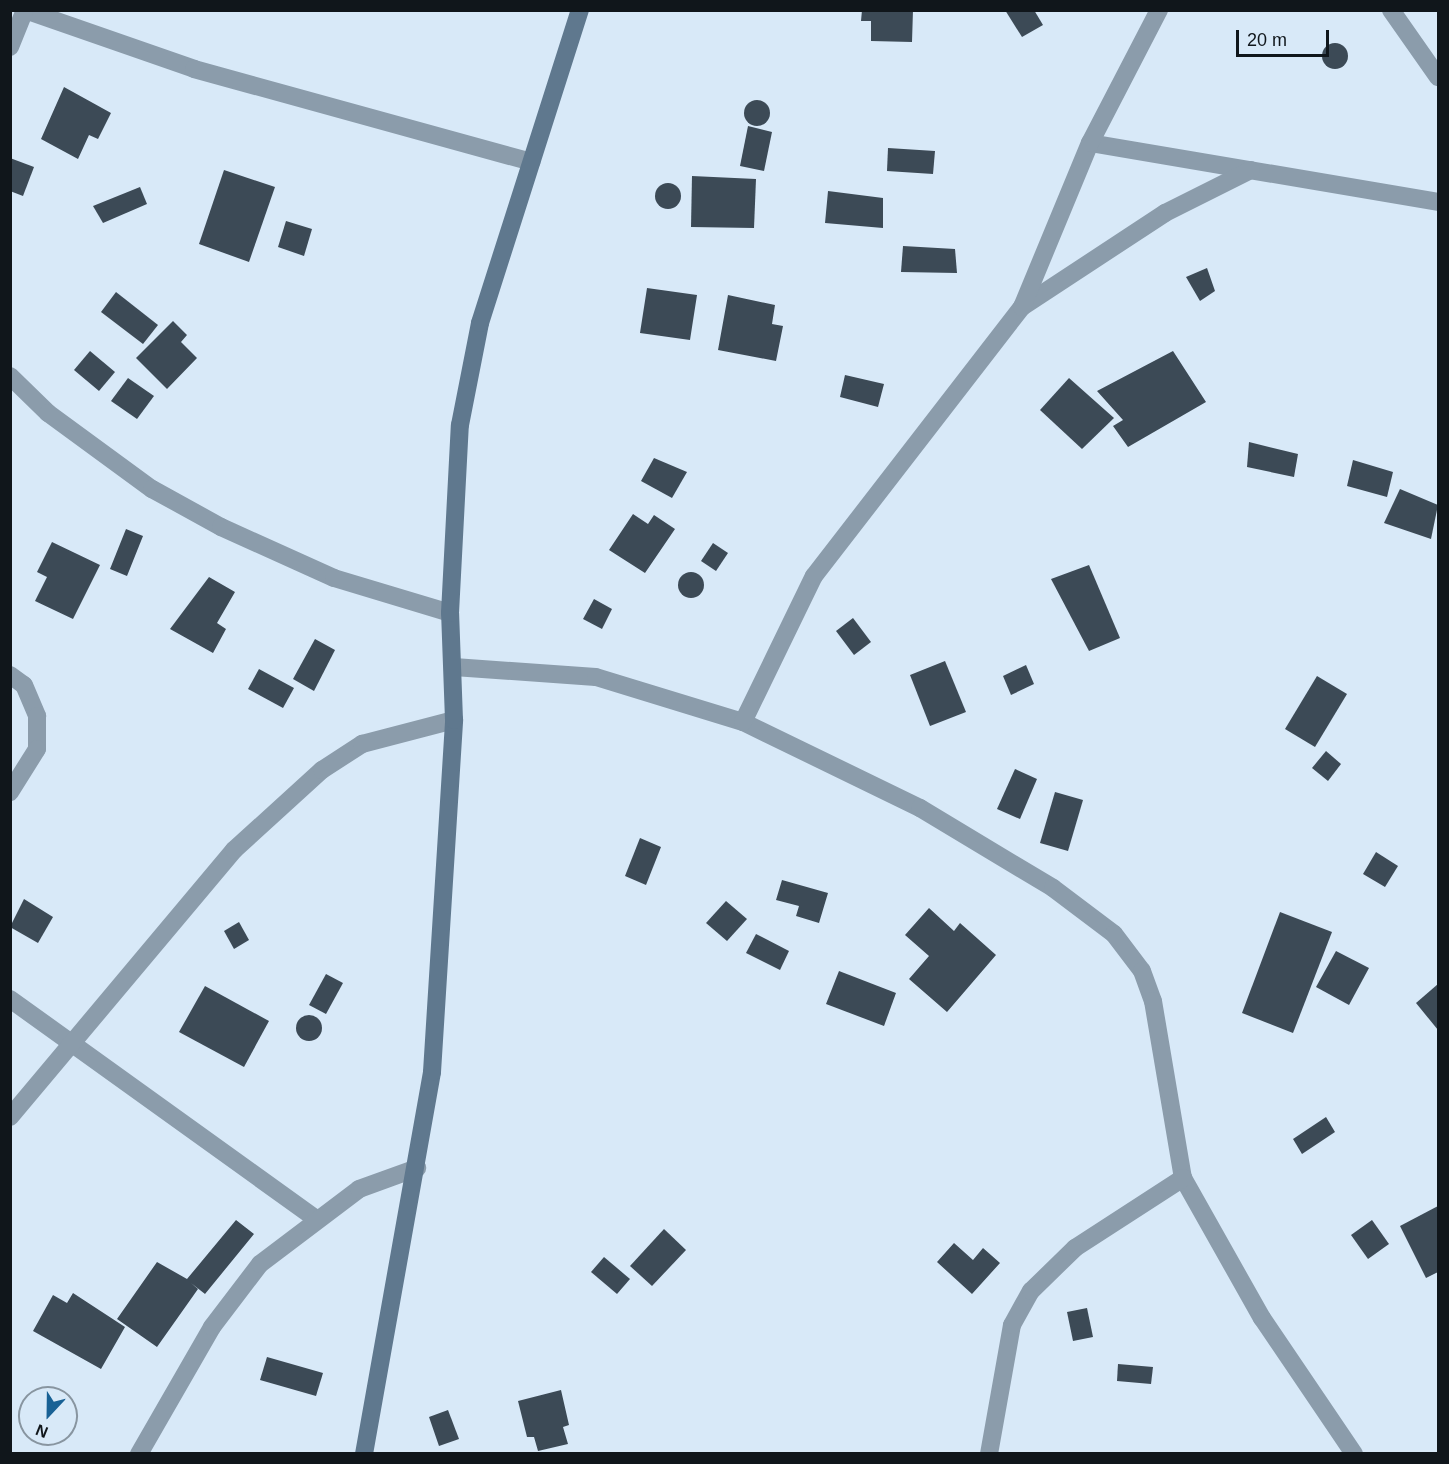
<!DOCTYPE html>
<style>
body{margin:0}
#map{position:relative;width:1449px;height:1464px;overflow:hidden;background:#d8e9f8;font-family:Helvetica,sans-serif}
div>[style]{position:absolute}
.building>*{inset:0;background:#3c4a56}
.round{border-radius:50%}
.street>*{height:18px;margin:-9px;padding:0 9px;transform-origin:9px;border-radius:9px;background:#8b9cab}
.secondary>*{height:18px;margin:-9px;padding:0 9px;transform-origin:9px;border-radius:9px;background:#5f788e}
span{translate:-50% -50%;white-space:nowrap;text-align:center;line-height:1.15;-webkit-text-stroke:6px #d8e9f8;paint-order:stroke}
.frame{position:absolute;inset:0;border:12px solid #10161b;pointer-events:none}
.north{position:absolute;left:18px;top:1386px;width:60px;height:60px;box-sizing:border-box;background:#d8e9f8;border:2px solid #8895a0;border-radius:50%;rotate:202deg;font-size:16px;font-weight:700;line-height:24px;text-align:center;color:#10161b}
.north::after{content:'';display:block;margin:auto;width:21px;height:27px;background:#186195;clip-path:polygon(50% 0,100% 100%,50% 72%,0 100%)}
.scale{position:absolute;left:1236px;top:30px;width:93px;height:27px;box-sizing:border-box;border:3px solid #10161b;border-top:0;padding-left:8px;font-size:18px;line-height:21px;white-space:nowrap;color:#10161b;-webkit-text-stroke:4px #d8e9f8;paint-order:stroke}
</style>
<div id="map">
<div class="building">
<i style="clip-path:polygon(862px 10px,913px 10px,912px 42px,871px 41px,871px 21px,861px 21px)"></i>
<i style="clip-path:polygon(1005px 10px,1034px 10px,1043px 25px,1022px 37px)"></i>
<i class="round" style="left:1322px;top:43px;width:26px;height:26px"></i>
<i style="clip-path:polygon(64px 87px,111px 113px,98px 139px,89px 135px,78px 159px,41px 139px)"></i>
<i class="round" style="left:744px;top:100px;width:26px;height:26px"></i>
<i style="clip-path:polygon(748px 126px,772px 132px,764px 171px,740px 166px)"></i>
<i style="clip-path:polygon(888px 148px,935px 151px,933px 174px,887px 171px)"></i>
<i style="clip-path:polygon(10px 158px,34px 167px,23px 196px,10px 191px)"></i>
<i style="clip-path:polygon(224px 170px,275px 187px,249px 262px,199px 244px)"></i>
<i style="clip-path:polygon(692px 176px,756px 179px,754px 228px,691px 227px)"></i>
<i class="round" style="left:655px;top:183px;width:26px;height:26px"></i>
<i style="clip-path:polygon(140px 187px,147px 204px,103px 223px,93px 206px)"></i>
<i style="clip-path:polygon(828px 191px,883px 198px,883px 228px,825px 223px)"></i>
<i style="clip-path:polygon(286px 221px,312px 229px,304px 256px,278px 247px)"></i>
<i style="clip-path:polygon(903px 246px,955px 249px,957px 273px,901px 272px)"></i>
<i style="clip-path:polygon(1207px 268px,1215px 291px,1200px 301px,1186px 277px)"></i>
<i style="clip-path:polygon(647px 288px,697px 295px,690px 340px,640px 333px)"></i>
<i style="clip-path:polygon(116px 292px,158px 325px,143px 344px,101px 312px)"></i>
<i style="clip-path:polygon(728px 295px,775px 305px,772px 324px,783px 326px,776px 361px,718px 350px)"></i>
<i style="clip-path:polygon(173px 321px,187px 335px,181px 342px,197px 358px,167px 389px,136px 358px)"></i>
<i style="clip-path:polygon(90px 351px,115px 372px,99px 391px,74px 370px)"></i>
<i style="clip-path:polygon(1173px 351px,1206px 402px,1128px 447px,1113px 426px,1123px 420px,1097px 391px)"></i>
<i style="clip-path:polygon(845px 375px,884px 384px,878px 407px,840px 397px)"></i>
<i style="clip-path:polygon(128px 378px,154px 396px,137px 419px,111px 401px)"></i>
<i style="clip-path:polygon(1069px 378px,1114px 418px,1082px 449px,1040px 410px)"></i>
<i style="clip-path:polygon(1249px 442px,1298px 454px,1294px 477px,1247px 467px)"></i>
<i style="clip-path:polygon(654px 458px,687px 472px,672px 498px,641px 481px)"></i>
<i style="clip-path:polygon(1353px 460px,1393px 472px,1387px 497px,1347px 486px)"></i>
<i style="clip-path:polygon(1400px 489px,1438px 505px,1431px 539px,1384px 523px)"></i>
<i style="clip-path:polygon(633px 514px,648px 524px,654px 515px,675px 529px,645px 573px,609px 550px)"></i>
<i style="clip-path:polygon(126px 529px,143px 536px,127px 576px,110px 569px)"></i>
<i style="clip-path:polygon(52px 542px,100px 565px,73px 619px,35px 601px,47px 577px,37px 572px)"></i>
<i style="clip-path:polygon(713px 543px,728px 553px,716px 571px,701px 561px)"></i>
<i style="clip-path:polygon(1089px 565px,1120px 638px,1089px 651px,1051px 579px)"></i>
<i class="round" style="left:678px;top:572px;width:26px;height:26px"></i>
<i style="clip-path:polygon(209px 577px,235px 592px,217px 623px,226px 629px,213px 653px,170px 629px)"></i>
<i style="clip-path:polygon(594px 599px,612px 609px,602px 629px,583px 619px)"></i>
<i style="clip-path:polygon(853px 618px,871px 642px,854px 655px,836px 631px)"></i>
<i style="clip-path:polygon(315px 639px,335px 650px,314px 691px,293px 679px)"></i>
<i style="clip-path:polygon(945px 661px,966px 712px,930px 726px,910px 675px)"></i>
<i style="clip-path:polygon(1026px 665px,1034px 684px,1011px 695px,1003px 676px)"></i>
<i style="clip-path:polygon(259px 669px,294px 688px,283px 708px,248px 689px)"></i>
<i style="clip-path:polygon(1317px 676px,1347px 694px,1315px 747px,1285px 729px)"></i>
<i style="clip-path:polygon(1326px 751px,1341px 764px,1328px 781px,1312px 768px)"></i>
<i style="clip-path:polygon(1015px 769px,1037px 779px,1020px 819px,997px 809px)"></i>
<i style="clip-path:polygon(1055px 792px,1083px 800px,1068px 851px,1040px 843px)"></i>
<i style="clip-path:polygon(640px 838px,661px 847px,646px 885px,625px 876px)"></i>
<i style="clip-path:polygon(1376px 852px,1398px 866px,1385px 887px,1363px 874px)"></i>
<i style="clip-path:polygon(782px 880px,828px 893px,819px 923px,796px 916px,799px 906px,776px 900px)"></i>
<i style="clip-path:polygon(24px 899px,53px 917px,38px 943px,10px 927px)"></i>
<i style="clip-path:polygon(726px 901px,747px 919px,727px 941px,706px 923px)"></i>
<i style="clip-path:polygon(929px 908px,954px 931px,960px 923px,996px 955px,947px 1012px,909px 979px,929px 956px,905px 935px)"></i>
<i style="clip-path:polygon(1280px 912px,1332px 932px,1293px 1033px,1242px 1013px)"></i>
<i style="clip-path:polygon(239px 922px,249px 940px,234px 949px,224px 931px)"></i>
<i style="clip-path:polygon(756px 934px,789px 951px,780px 970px,746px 953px)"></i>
<i style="clip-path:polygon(1336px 951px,1369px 968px,1349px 1005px,1316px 987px)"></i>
<i style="clip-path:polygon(839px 971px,896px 993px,884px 1026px,826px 1004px)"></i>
<i style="clip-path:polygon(326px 974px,343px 983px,326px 1014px,309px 1005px)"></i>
<i style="clip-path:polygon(1438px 984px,1438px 1030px,1416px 1003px)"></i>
<i style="clip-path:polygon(205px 986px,269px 1021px,244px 1067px,179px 1032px)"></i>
<i class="round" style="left:296px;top:1015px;width:26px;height:26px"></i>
<i style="clip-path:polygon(1326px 1117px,1335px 1132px,1302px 1154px,1293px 1139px)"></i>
<i style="clip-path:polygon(1438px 1206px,1438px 1272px,1426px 1278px,1400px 1226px)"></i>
<i style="clip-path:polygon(236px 1220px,254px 1234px,205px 1294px,191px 1283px,198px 1289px,157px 1347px,117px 1319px,157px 1262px,187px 1279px)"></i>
<i style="clip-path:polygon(1372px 1220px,1389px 1244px,1368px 1259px,1351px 1235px)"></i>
<i style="clip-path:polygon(664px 1229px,686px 1250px,652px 1286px,630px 1266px)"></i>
<i style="clip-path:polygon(954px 1243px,973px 1260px,983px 1248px,1000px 1263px,972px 1294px,937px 1262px)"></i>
<i style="clip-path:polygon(604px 1257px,630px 1279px,617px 1294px,591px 1272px)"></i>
<i style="clip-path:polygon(73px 1293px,125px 1327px,101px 1369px,33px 1331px,53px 1295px,67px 1303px)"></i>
<i style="clip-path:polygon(1087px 1308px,1093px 1337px,1073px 1341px,1067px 1312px)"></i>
<i style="clip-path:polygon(267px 1357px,323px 1373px,316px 1396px,260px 1380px)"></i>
<i style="clip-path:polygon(1118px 1364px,1153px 1367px,1151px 1384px,1117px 1381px)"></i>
<i style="clip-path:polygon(561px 1390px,569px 1425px,563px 1427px,568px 1444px,538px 1451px,534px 1437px,527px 1437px,518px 1401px)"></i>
<i style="clip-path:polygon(448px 1410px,459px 1439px,439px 1446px,429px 1417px)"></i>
</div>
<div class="street">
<i style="left:25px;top:10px;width:179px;rotate:19.2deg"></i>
<i style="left:194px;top:69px;width:350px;rotate:15.4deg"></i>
<i style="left:1391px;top:10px;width:82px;rotate:55deg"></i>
<i style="left:10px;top:47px;width:37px;rotate:-68deg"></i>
<i style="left:1090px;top:143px;width:353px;rotate:9.6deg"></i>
<i style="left:1022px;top:307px;width:171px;rotate:-33.3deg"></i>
<i style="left:1165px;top:213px;width:96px;rotate:-26.6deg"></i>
<i style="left:10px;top:376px;width:53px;rotate:44.2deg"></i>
<i style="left:48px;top:413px;width:129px;rotate:36.2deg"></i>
<i style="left:152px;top:489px;width:79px;rotate:28.8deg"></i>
<i style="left:221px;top:527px;width:124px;rotate:24.3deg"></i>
<i style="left:334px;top:578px;width:121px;rotate:16.8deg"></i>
<i style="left:454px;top:667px;width:142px;rotate:4deg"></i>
<i style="left:596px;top:677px;width:154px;rotate:17deg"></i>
<i style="left:743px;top:722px;width:197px;rotate:25.9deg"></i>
<i style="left:920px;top:808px;width:155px;rotate:31deg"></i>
<i style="left:1053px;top:888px;width:76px;rotate:37deg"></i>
<i style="left:1114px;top:934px;width:46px;rotate:52.9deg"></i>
<i style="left:1142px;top:971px;width:32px;rotate:70deg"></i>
<i style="left:1153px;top:1001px;width:180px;rotate:80.4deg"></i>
<i style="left:1183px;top:1178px;width:161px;rotate:60.6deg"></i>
<i style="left:1262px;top:1318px;width:164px;rotate:55.9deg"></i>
<i style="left:10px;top:675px;width:17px;rotate:36deg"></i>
<i style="left:24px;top:685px;width:34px;rotate:67deg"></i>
<i style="left:37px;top:716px;width:33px;rotate:90deg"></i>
<i style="left:37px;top:749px;width:51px;rotate:122.1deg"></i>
<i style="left:743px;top:722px;width:162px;rotate:-64.1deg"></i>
<i style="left:814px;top:576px;width:340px;rotate:-52.3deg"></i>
<i style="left:1022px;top:307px;width:178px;rotate:-67.5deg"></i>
<i style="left:1090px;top:143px;width:150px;rotate:-62.6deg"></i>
<i style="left:10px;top:999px;width:377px;rotate:35.7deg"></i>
<i style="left:10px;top:1117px;width:349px;rotate:-50deg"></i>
<i style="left:234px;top:850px;width:119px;rotate:-42.3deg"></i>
<i style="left:322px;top:770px;width:48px;rotate:-33deg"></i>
<i style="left:362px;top:744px;width:95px;rotate:-14.6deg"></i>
<i style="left:139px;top:1454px;width:146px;rotate:-60.1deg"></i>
<i style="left:212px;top:1327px;width:79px;rotate:-52.7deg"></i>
<i style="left:260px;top:1264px;width:124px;rotate:-37.1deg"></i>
<i style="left:359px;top:1189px;width:62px;rotate:-19.9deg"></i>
<i style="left:989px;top:1454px;width:131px;rotate:-79.9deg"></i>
<i style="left:1012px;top:1325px;width:39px;rotate:-61deg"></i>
<i style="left:1031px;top:1291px;width:62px;rotate:-44.3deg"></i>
<i style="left:1075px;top:1248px;width:129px;rotate:-32.9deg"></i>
</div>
<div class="secondary">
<i style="left:364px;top:1454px;width:388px;rotate:-79.9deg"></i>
<i style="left:432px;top:1072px;width:353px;rotate:-86.4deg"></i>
<i style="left:454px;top:720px;width:107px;rotate:-92.1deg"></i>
<i style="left:450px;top:613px;width:188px;rotate:-87deg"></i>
<i style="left:460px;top:425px;width:104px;rotate:-78.9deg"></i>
<i style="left:480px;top:323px;width:329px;rotate:-72.3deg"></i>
</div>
<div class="frame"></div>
<div class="north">N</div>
<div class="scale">20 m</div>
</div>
